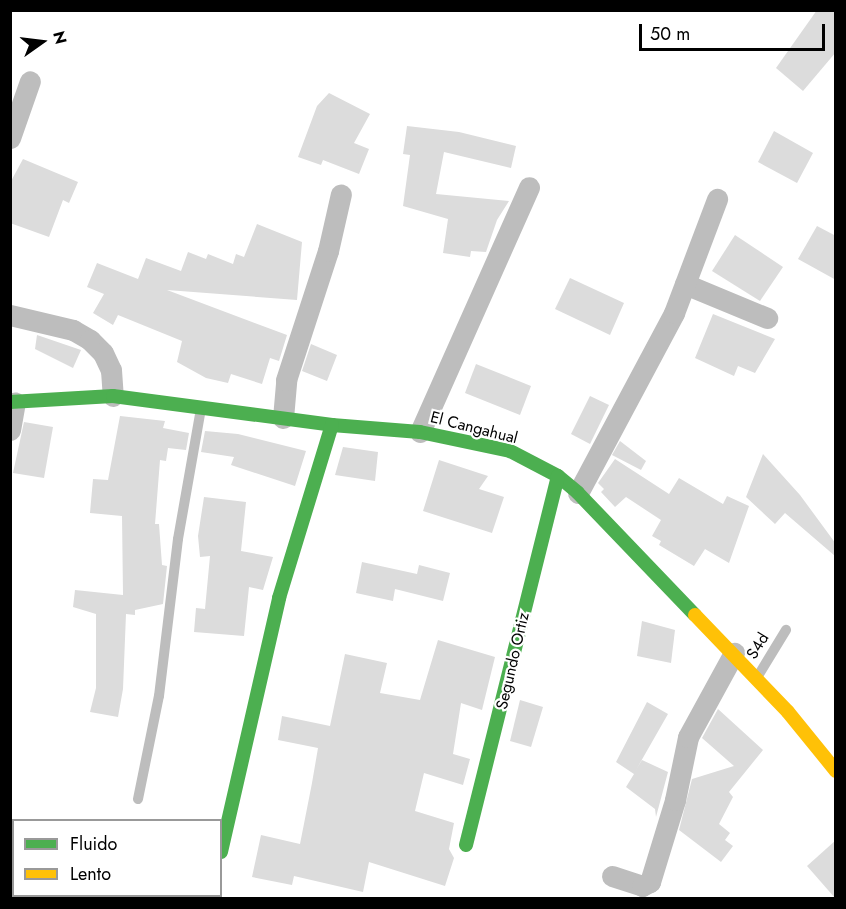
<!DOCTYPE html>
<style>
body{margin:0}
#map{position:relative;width:846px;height:909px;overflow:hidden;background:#fff;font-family:Jost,sans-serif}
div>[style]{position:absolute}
.building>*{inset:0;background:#dcdcdc}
.lane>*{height:10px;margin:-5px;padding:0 5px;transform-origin:5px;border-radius:5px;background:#bdbdbd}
.street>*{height:21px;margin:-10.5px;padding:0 10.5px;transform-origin:10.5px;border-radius:10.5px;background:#bdbdbd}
.fast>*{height:14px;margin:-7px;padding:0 7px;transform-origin:7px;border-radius:7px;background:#4caf50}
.slow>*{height:14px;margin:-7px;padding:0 7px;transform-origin:7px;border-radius:7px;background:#ffc107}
span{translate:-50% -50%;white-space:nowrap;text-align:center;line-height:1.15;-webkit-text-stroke:4.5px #fff;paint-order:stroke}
.street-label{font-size:16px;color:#000}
.frame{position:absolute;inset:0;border:12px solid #000;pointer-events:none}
.legend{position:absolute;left:12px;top:819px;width:210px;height:78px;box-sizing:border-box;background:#fff;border:2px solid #999;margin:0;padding:8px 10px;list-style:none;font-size:18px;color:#000}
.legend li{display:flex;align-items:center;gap:12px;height:30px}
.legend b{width:30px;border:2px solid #999}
.north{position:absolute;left:12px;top:12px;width:60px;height:60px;-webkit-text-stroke:4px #fff;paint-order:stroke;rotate:76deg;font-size:16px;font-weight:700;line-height:24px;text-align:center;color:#000}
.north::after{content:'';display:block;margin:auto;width:21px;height:27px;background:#000;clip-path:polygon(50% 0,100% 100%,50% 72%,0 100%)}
.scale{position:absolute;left:639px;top:24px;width:186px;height:27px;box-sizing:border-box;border:3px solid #000;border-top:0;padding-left:8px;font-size:18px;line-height:21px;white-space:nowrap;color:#000;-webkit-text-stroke:4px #fff;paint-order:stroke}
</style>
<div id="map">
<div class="building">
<i style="clip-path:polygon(817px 10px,836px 10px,836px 52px,803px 91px,776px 68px)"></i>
<i style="clip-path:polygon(329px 93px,370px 114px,354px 143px,369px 149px,359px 174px,323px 160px,321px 165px,298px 157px,317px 106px)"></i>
<i style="clip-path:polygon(407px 126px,459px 132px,516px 146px,511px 168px,444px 152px,436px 194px,509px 201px,497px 220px,486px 252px,471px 251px,470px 257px,443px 253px,448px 219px,403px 206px,410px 155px,403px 154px)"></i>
<i style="clip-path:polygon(774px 131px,813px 153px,797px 183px,758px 162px)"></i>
<i style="clip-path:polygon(23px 159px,78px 182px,69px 203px,63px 200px,49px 237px,10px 223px,10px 183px)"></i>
<i style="clip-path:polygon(257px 224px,302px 242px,297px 300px,167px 290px,287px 335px,279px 361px,270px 358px,262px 384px,231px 374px,228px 383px,206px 378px,177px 362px,182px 341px,118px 315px,113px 325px,93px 313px,104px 294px,87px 287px,97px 263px,138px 279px,146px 258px,181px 271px,188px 252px,206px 259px,208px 254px,233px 264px,236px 254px,244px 257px)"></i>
<i style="clip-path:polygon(817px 226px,836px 236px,836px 280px,798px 259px)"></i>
<i style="clip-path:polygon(735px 235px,783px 267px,760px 301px,712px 271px)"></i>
<i style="clip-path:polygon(570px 278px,624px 303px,610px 335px,555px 309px)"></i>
<i style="clip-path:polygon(713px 314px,775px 339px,755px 373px,738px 366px,734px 376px,695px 358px)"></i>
<i style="clip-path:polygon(37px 335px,81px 350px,73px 368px,35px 349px)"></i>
<i style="clip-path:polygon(311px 344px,337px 355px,327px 381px,302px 371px)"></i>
<i style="clip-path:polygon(476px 364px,531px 386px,520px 415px,465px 393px)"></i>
<i style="clip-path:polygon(590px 396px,609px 405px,590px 444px,571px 434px)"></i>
<i style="clip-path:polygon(120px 416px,165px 421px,163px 428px,189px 433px,186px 450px,168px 448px,166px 461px,160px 460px,155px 524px,159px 524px,162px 565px,167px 566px,163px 604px,135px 610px,135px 615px,126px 614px,123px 689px,118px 717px,90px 712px,96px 688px,96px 614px,73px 607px,75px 590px,123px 595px,122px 516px,90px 513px,93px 479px,108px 480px)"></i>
<i style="clip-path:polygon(24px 422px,53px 427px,44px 478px,13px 473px)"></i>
<i style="clip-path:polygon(205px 431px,238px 434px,306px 451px,295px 486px,231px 465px,234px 457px,201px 452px)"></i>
<i style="clip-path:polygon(620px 441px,646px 461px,641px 470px,612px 455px)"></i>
<i style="clip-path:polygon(343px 447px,378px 452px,375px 481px,335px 475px)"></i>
<i style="clip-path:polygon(763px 454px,800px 495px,836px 544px,835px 556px,785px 513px,775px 524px,746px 497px)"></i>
<i style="clip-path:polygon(615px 459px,669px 494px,679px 478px,723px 504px,727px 496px,749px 506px,729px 563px,705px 549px,694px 566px,659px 545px,661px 541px,652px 536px,661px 520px,626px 497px,615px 507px,601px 492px,604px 489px,598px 483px)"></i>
<i style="clip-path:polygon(439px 460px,488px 476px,479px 489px,504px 497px,492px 533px,423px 511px)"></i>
<i style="clip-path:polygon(204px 497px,246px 502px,241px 551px,273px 557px,263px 590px,249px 587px,244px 636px,194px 632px,196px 608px,205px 609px,210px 556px,200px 557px,198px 536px)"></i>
<i style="clip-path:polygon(362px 562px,417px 574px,419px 565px,450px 573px,443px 601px,395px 589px,393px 601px,356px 593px)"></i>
<i style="clip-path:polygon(642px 621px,675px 630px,671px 663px,637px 656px)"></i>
<i style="clip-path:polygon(438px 640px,495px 657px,482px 710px,461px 703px,453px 754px,470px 759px,463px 785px,424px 773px,415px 811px,454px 823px,449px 849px,454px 858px,445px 886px,369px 862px,363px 892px,294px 876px,292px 885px,252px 877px,261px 835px,300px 844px,312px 783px,318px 748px,278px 740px,282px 716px,330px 726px,345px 654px,387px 663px,380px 693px,420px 700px)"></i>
<i style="clip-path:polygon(520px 700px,543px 707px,531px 747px,510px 741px)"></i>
<i style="clip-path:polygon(647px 702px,668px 714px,636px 770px,642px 760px,668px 772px,656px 817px,655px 809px,626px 787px,634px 774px,616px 762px)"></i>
<i style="clip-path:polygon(718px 709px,763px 750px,729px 792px,733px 797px,719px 824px,730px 833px,725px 840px,733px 846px,721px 862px,679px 830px,692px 779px,734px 766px,702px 738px)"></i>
<i style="clip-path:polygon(836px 840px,836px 898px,835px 898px,807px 866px)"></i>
</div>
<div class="lane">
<i style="left:758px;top:676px;width:54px;rotate:-58.7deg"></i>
<i style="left:138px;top:799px;width:105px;rotate:-78.5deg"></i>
<i style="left:159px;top:696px;width:158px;rotate:-83.1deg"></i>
<i style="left:178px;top:539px;width:132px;rotate:-80deg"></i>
</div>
<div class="street">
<i style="left:10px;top:138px;width:60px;rotate:-70.7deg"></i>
<i style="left:685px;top:284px;width:89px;rotate:22.5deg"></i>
<i style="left:10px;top:315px;width:65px;rotate:13.4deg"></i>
<i style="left:73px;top:330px;width:20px;rotate:30deg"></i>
<i style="left:90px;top:340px;width:18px;rotate:45deg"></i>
<i style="left:103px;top:353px;width:19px;rotate:65deg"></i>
<i style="left:111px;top:370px;width:26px;rotate:86deg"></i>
<i style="left:283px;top:418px;width:38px;rotate:-85deg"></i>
<i style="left:286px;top:380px;width:136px;rotate:-72deg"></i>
<i style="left:328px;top:251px;width:58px;rotate:-77.2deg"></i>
<i style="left:10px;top:430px;width:28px;rotate:-80deg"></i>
<i style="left:420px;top:432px;width:268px;rotate:-66deg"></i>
<i style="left:578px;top:493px;width:204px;rotate:-61.9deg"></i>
<i style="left:674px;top:313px;width:122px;rotate:-69.3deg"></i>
<i style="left:612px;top:876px;width:32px;rotate:18deg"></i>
<i style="left:642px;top:886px;width:9px;rotate:-27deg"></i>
<i style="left:650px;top:882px;width:86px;rotate:-73deg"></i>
<i style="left:675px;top:800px;width:64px;rotate:-78.3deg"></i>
<i style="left:688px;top:737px;width:96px;rotate:-61.3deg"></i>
</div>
<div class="fast">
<i style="left:10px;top:402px;width:103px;rotate:-3.3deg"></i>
<i style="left:113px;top:396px;width:221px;rotate:7.5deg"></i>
<i style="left:332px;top:425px;width:88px;rotate:4.5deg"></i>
<i style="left:420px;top:432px;width:92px;rotate:11.9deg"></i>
<i style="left:510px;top:451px;width:54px;rotate:27.5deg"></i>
<i style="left:558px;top:476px;width:26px;rotate:40deg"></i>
<i style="left:578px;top:493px;width:169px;rotate:46.2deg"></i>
<i style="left:466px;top:845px;width:380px;rotate:-76deg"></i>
<i style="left:221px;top:852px;width:261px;rotate:-77.1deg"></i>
<i style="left:279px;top:598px;width:181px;rotate:-73deg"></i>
</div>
<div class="slow">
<i style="left:695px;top:615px;width:134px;rotate:46.2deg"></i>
<i style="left:788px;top:712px;width:76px;rotate:50.9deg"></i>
</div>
<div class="street-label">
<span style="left:474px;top:428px;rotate:14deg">El Cangahual</span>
<span style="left:758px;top:646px;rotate:-59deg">S4d</span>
<span style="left:513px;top:661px;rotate:-77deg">Segundo Ortiz</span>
</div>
<div class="frame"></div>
<ul class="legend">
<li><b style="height:8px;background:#4caf50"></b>Fluido</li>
<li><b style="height:8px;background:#ffc107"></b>Lento</li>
</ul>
<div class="north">N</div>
<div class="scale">50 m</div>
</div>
